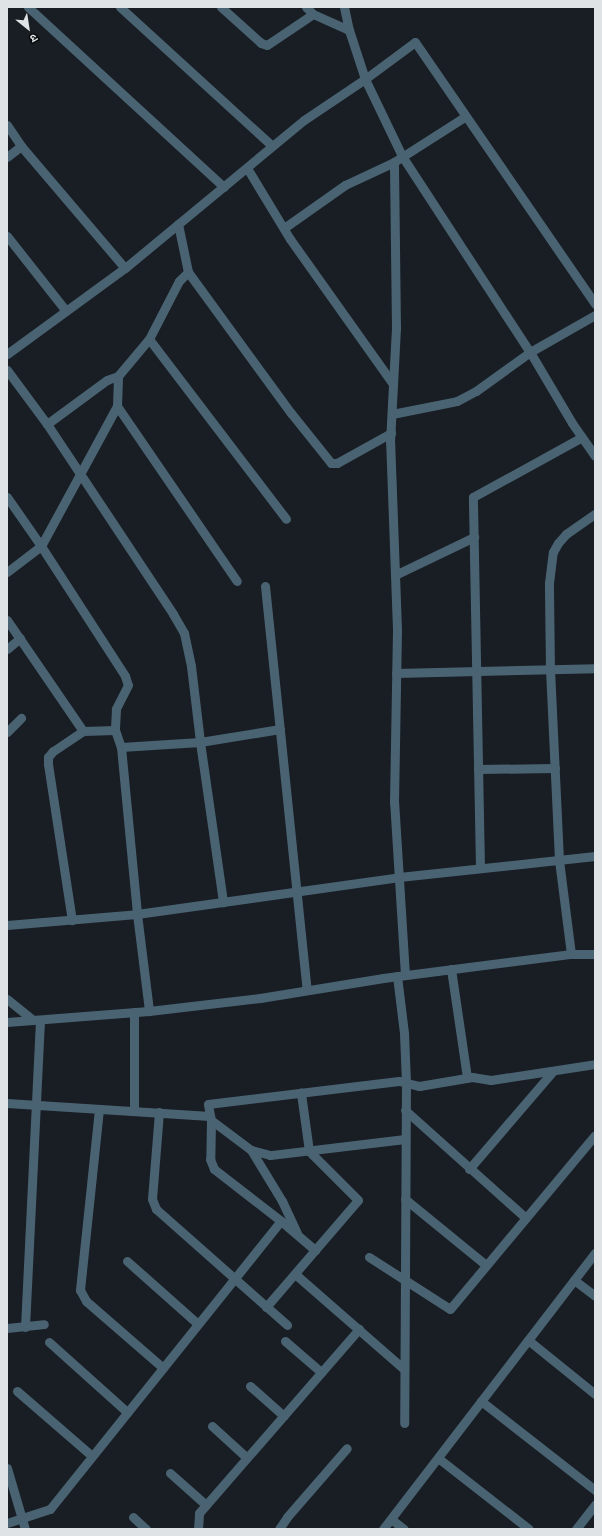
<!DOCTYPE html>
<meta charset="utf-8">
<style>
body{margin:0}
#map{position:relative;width:602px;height:1536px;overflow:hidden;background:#181e23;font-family:"Archivo Narrow","Noto Sans Devanagari",sans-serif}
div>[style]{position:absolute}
.street>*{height:9px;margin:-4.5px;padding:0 4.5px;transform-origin:4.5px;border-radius:4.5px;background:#4a6373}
span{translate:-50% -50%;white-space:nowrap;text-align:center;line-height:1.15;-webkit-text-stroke:3.5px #06080a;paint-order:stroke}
.frame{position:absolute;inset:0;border:8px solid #dfe3e6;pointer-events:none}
.north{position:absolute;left:8px;top:8px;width:40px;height:40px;-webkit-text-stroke:3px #06080a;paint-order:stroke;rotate:150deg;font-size:11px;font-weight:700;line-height:16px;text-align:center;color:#dfe3e6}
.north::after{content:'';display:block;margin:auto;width:14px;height:18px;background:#dfe3e6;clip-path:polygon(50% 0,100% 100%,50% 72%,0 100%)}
</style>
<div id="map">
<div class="street">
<i style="left:28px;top:7px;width:266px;rotate:42.6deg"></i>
<i style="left:120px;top:7px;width:206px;rotate:42.4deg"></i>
<i style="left:221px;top:7px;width:54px;rotate:42deg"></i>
<i style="left:261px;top:43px;width:6px;rotate:18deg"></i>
<i style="left:267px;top:45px;width:55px;rotate:-34deg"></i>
<i style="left:306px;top:7px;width:10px;rotate:45deg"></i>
<i style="left:313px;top:14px;width:39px;rotate:24deg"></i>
<i style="left:344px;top:7px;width:24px;rotate:78deg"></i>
<i style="left:349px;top:30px;width:52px;rotate:71.9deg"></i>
<i style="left:365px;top:79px;width:85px;rotate:64.3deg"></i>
<i style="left:402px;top:156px;width:234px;rotate:56.9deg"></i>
<i style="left:530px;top:352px;width:82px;rotate:59.4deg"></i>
<i style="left:572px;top:423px;width:40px;rotate:55.1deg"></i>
<i style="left:7px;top:125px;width:25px;rotate:56deg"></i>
<i style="left:21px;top:146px;width:160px;rotate:49.6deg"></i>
<i style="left:7px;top:157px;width:18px;rotate:-38deg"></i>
<i style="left:247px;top:168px;width:83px;rotate:58.8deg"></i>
<i style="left:290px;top:239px;width:178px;rotate:54.6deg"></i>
<i style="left:178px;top:224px;width:49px;rotate:78.2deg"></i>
<i style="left:188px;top:272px;width:175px;rotate:53.9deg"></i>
<i style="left:291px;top:413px;width:64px;rotate:51.3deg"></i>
<i style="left:331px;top:463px;width:6px"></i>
<i style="left:337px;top:463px;width:62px;rotate:-29.1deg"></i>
<i style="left:284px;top:228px;width:75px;rotate:-35.2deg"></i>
<i style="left:345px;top:185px;width:54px;rotate:-25.1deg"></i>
<i style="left:7px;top:236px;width:95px;rotate:51.8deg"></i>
<i style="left:149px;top:339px;width:226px;rotate:52.7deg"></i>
<i style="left:7px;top:354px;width:146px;rotate:-36.1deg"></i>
<i style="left:125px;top:268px;width:232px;rotate:-39.6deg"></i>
<i style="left:304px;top:120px;width:73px;rotate:-33.9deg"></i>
<i style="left:365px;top:79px;width:62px;rotate:-36.5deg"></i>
<i style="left:415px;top:42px;width:318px;rotate:55.5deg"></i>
<i style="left:7px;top:370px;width:67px;rotate:53.5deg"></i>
<i style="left:47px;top:424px;width:228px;rotate:56.4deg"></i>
<i style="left:173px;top:614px;width:22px;rotate:60deg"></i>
<i style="left:184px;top:633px;width:34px;rotate:78deg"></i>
<i style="left:191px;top:666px;width:77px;rotate:83.2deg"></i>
<i style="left:200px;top:742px;width:162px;rotate:81.8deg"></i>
<i style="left:117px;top:406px;width:212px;rotate:55.6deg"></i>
<i style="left:392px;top:414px;width:66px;rotate:-11.3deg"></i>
<i style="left:457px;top:401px;width:21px;rotate:-28deg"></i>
<i style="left:476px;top:391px;width:67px;rotate:-35.8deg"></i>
<i style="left:530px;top:352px;width:75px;rotate:-29.6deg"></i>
<i style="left:47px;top:424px;width:74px;rotate:-36.3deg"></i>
<i style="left:107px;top:380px;width:12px;rotate:-20deg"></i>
<i style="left:118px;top:376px;width:48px;rotate:-50deg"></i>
<i style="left:149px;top:339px;width:65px;rotate:-62.7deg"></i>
<i style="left:179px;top:281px;width:13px;rotate:-45deg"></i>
<i style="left:7px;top:497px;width:60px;rotate:55.2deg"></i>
<i style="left:41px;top:546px;width:155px;rotate:57.1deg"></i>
<i style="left:125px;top:676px;width:9px;rotate:72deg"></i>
<i style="left:128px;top:685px;width:27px;rotate:117deg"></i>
<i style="left:116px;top:709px;width:21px;rotate:93deg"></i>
<i style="left:115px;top:730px;width:32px;rotate:178deg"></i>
<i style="left:83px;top:731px;width:36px;rotate:146deg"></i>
<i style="left:53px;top:751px;width:8px;rotate:130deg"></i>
<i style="left:48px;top:757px;width:7px;rotate:90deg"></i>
<i style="left:48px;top:764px;width:158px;rotate:81.3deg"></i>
<i style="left:7px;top:572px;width:43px;rotate:-37.4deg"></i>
<i style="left:41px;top:546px;width:159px;rotate:-61.5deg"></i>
<i style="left:117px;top:406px;width:30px;rotate:-88deg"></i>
<i style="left:395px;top:575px;width:88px;rotate:-25.7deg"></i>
<i style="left:265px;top:586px;width:406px;rotate:84.1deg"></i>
<i style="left:7px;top:620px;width:135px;rotate:55.6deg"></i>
<i style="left:7px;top:649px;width:17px;rotate:-40deg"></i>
<i style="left:396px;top:673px;width:199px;rotate:-1.4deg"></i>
<i style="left:115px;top:730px;width:18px;rotate:71deg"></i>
<i style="left:121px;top:747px;width:168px;rotate:84.5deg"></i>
<i style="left:137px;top:914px;width:98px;rotate:82.9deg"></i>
<i style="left:7px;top:732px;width:20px;rotate:-45deg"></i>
<i style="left:121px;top:747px;width:79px;rotate:-3.6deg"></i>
<i style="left:200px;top:742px;width:81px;rotate:-9.2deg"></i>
<i style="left:478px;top:769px;width:77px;rotate:-0.7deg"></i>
<i style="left:480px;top:868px;width:371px;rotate:-91.1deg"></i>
<i style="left:473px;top:497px;width:124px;rotate:-28.8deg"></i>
<i style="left:7px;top:925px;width:130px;rotate:-4.8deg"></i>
<i style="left:137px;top:914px;width:265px;rotate:-8deg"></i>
<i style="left:399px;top:877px;width:197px;rotate:-6.1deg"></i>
<i style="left:571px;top:954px;width:95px;rotate:-97.3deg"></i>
<i style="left:559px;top:860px;width:189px;rotate:-92.7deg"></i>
<i style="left:550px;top:671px;width:88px;rotate:-90.7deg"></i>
<i style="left:549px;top:583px;width:31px;rotate:-83deg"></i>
<i style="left:553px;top:552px;width:10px;rotate:-61deg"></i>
<i style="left:558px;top:543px;width:12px;rotate:-48deg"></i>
<i style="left:566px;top:534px;width:35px;rotate:-35deg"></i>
<i style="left:451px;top:969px;width:110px;rotate:81.6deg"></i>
<i style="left:405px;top:975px;width:173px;rotate:-93.6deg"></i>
<i style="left:394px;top:802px;width:173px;rotate:-89deg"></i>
<i style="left:397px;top:629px;width:187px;rotate:-92.1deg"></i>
<i style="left:390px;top:442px;width:113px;rotate:-87deg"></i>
<i style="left:396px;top:329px;width:167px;rotate:-90.7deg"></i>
<i style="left:394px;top:162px;width:85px;rotate:-32.6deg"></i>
<i style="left:397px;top:976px;width:57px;rotate:83deg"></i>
<i style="left:404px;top:1033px;width:50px;rotate:87.7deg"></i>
<i style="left:406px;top:1083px;width:340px;rotate:90.3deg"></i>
<i style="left:7px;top:999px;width:33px;rotate:39deg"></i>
<i style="left:7px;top:1022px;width:142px;rotate:-4.4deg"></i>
<i style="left:149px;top:1011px;width:112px;rotate:-6.7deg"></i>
<i style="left:260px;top:998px;width:125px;rotate:-9.2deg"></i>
<i style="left:383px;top:978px;width:190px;rotate:-7.3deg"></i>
<i style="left:571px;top:954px;width:24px"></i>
<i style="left:7px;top:1103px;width:203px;rotate:3.7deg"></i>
<i style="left:99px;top:1109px;width:182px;rotate:96deg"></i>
<i style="left:80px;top:1290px;width:13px;rotate:61deg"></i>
<i style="left:86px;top:1301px;width:102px;rotate:41deg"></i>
<i style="left:405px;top:1110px;width:162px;rotate:41.8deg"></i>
<i style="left:134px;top:1111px;width:99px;rotate:-90deg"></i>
<i style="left:159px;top:1112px;width:87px;rotate:94.6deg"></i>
<i style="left:152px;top:1199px;width:11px;rotate:68deg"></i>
<i style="left:156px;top:1209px;width:175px;rotate:41.5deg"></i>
<i style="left:211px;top:1120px;width:39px;rotate:91deg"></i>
<i style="left:210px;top:1159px;width:11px;rotate:68deg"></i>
<i style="left:214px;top:1169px;width:85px;rotate:37.8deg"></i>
<i style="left:281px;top:1221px;width:45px;rotate:40.5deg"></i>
<i style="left:405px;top:1139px;width:136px;rotate:173.2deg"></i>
<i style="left:270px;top:1155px;width:20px;rotate:-165deg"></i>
<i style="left:251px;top:1150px;width:50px;rotate:-143.1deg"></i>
<i style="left:211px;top:1120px;width:16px;rotate:-101deg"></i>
<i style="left:208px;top:1104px;width:192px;rotate:-6.9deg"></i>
<i style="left:399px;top:1081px;width:21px;rotate:14deg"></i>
<i style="left:419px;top:1086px;width:54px;rotate:-9.6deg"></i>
<i style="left:472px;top:1077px;width:19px;rotate:9deg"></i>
<i style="left:491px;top:1080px;width:105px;rotate:-8.7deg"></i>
<i style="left:251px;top:1150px;width:60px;rotate:58.7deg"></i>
<i style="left:282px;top:1201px;width:35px;rotate:65deg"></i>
<i style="left:469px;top:1169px;width:129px;rotate:-49.4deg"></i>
<i style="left:405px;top:1199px;width:104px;rotate:39.2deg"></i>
<i style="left:369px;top:1257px;width:96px;rotate:32.7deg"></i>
<i style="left:450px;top:1309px;width:226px;rotate:-50.2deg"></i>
<i style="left:127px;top:1261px;width:95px;rotate:41.6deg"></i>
<i style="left:295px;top:1274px;width:145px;rotate:41.1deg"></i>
<i style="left:574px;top:1280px;width:26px;rotate:37deg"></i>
<i style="left:266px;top:1307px;width:141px;rotate:-49.3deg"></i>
<i style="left:358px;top:1200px;width:69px;rotate:-135deg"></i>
<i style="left:309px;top:1151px;width:59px;rotate:-97.9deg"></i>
<i style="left:25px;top:1327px;width:307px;rotate:-87.2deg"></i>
<i style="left:7px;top:1328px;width:37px;rotate:-6deg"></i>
<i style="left:528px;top:1340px;width:86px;rotate:38.9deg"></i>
<i style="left:285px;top:1341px;width:48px;rotate:40.7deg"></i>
<i style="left:49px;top:1342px;width:105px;rotate:41.9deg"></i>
<i style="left:250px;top:1386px;width:45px;rotate:41.4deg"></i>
<i style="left:17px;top:1391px;width:99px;rotate:40.9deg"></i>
<i style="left:481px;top:1401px;width:145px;rotate:38deg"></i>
<i style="left:212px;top:1426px;width:47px;rotate:42.4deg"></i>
<i style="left:438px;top:1458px;width:115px;rotate:38deg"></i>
<i style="left:7px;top:1468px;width:64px;rotate:73.6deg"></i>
<i style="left:170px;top:1473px;width:48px;rotate:41.6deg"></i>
<i style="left:133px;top:1517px;width:18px;rotate:43deg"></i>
<i style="left:391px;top:1519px;width:16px;rotate:38deg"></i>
<i style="left:7px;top:1523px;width:45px;rotate:-18deg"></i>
<i style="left:50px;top:1509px;width:369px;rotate:-51.3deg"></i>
<i style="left:198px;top:1529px;width:16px;rotate:-86deg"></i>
<i style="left:199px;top:1513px;width:244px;rotate:-49deg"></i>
<i style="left:279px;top:1529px;width:14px;rotate:-56deg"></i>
<i style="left:287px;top:1517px;width:91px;rotate:-49deg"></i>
<i style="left:383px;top:1529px;width:348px;rotate:-52.5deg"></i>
<i style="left:576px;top:1529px;width:31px;rotate:-52deg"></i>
</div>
<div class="frame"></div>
<div class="north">उ</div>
</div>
